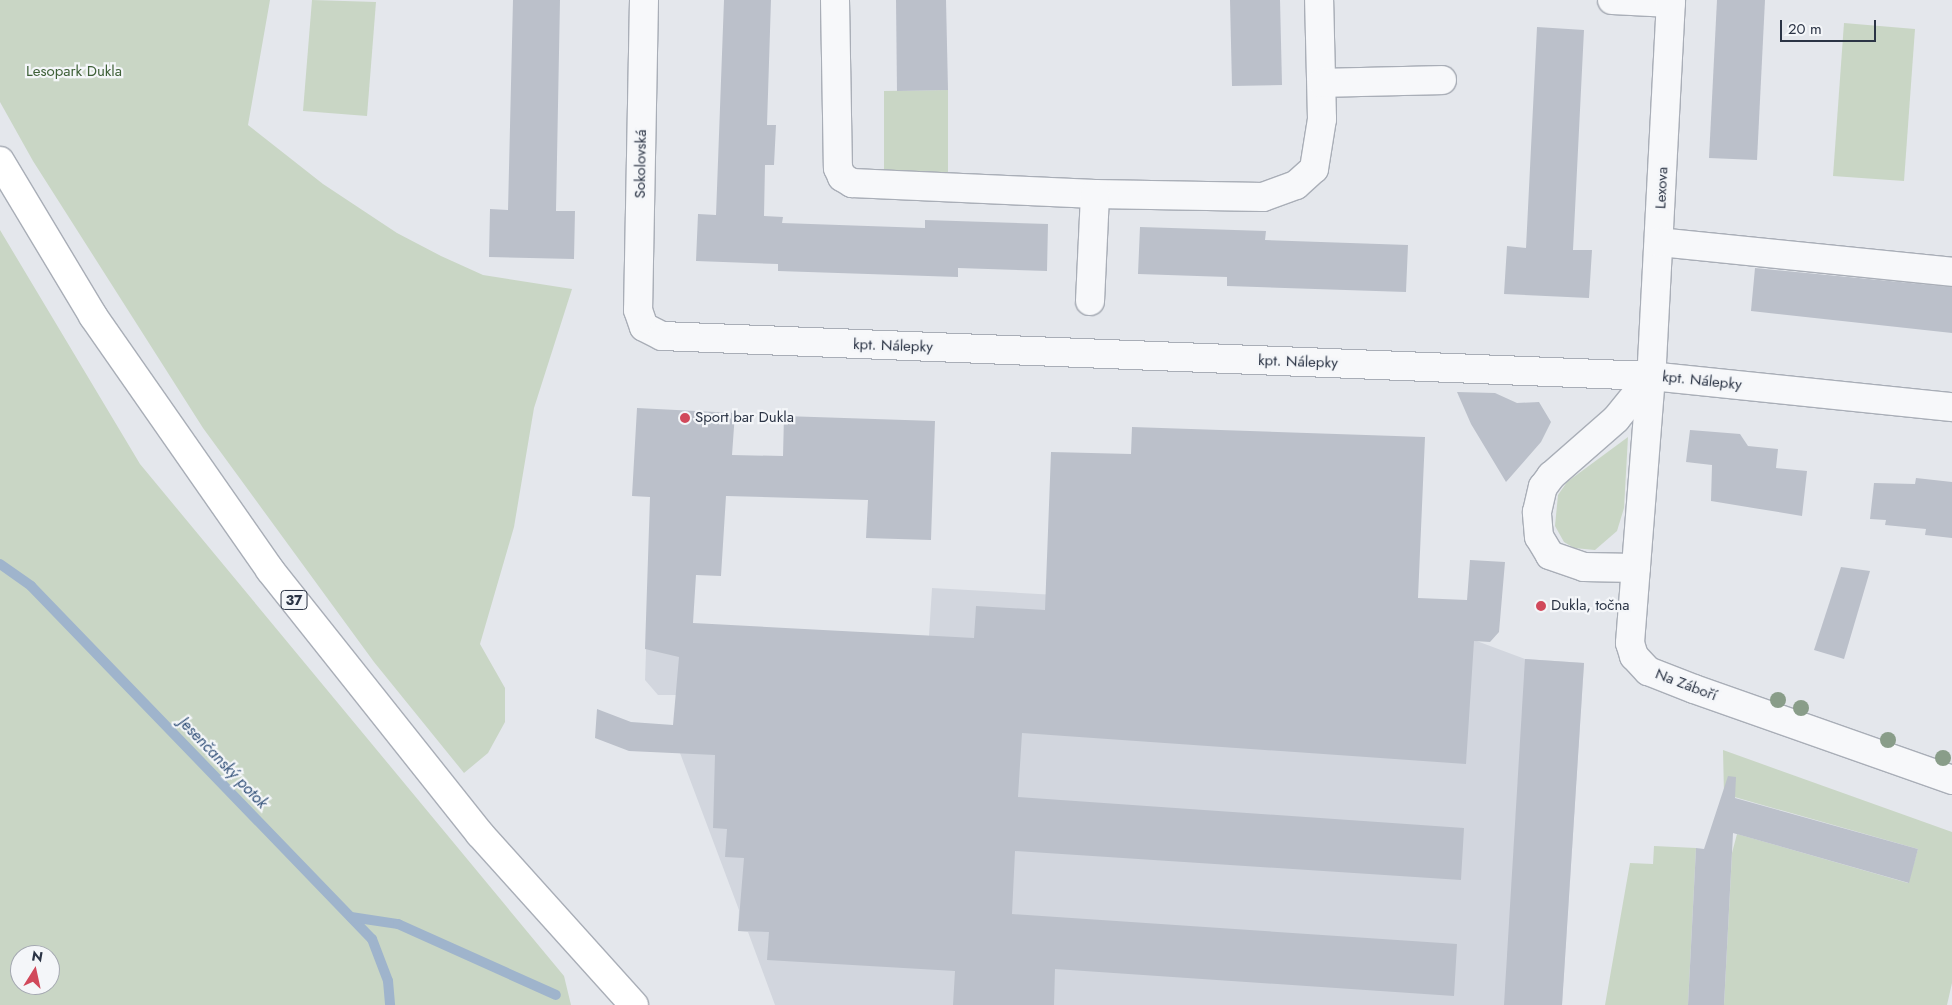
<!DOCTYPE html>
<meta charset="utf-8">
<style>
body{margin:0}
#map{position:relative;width:1952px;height:1005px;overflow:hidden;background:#e4e7ec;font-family:Jost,sans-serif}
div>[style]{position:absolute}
.built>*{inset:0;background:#d2d6de}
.green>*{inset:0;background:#c9d6c5}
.stream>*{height:10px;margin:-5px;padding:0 5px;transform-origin:5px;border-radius:5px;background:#9fb4cc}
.building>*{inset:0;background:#bbc0ca}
.roads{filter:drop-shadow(1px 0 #a9aeb7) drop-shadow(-1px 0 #a9aeb7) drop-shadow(0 1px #a9aeb7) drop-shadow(0 -1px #a9aeb7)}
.minor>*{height:28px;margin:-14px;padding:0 14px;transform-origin:14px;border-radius:14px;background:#f7f8fa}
.major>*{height:28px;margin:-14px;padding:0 14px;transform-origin:14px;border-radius:14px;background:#fff}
.trees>*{width:16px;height:16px;margin:-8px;border-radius:50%;background:#899d89}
.dots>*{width:14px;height:14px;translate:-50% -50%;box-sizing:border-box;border:2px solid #f4f6f9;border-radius:50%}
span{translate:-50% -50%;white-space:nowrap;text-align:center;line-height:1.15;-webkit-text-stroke:4.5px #f4f6f9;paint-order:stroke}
.shield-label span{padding:1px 4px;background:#f4f6f9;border:1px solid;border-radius:4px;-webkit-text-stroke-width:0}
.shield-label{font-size:14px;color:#2b3445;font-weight:700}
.park-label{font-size:15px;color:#3f6138}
.street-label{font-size:15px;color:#2b3445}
.poi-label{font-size:15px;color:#2b3445}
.left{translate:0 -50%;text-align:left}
.water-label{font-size:16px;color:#34527a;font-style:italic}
.north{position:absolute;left:10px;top:945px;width:50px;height:50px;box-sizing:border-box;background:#f4f6f9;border:1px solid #a4a8b1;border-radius:50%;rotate:10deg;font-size:14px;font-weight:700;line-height:20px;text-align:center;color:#2b3445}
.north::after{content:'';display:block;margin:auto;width:18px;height:22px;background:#d1495b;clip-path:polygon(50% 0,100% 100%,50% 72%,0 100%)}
.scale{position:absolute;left:1780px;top:20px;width:96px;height:22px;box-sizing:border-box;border:2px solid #2b3445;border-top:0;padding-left:6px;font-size:15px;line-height:18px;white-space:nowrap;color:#2b3445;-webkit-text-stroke:4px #f4f6f9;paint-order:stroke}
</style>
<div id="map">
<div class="built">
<i style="clip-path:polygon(932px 588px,1074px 596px,1474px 640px,1525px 659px,1584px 663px,1562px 1005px,775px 1005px,748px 932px,738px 931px,739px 910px,680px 753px,676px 695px,658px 695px,645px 680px,647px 622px,929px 636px)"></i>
</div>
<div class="green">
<i style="clip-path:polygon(0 0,270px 0,248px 125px,323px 184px,397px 233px,441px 256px,483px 275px,572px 289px,534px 408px,514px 527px,480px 644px,505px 688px,505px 722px,488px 753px,464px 773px,374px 662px,203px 428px,33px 161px,0 102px)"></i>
<i style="clip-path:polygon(312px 0,376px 2px,367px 116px,303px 111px)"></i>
<i style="clip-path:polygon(1844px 23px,1915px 29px,1904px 181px,1833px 176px)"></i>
<i style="clip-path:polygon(948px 90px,948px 177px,884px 176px,884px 91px)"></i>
<i style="clip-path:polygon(evenodd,0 230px,140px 464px,564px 976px,571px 1005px,0 1005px,0 230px,20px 955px,50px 955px,50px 985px,20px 985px,20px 955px)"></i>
<i style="clip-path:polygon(1628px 437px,1624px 508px,1617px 531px,1595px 550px,1574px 548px,1564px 542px,1555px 526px,1558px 495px,1567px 482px)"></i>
<i style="clip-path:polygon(1723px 750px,1952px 832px,1952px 983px,1947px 1005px,1724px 1005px,1732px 853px,1737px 834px,1908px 883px,1918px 849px,1724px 794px)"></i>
<i style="clip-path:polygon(1654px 846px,1696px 848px,1688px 1005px,1605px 1005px,1630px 863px,1653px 864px)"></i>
</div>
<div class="stream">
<i style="left:0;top:564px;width:38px;rotate:35deg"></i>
<i style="left:31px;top:586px;width:491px;rotate:46deg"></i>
<i style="left:372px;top:939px;width:45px;rotate:69.1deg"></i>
<i style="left:388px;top:981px;width:24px;rotate:85deg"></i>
<i style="left:351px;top:917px;width:48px;rotate:8.5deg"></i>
<i style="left:398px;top:924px;width:173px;rotate:24.2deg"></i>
</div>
<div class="building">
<i style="clip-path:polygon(513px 0,560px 0,556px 211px,575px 211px,574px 259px,489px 257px,490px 209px,508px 210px)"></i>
<i style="clip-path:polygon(724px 0,771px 0,767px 125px,776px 125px,774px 165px,765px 165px,764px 216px,783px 217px,782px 223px,925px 228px,925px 220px,1048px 224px,1047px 271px,958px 268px,958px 277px,778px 271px,778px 264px,696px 261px,698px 214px,716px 215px)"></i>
<i style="clip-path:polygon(896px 0,946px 0,948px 90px,897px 91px)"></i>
<i style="clip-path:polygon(1230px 0,1280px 0,1282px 85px,1232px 86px)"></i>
<i style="clip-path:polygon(1717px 0,1765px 0,1757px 160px,1709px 158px)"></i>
<i style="clip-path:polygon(1537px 27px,1584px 30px,1573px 250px,1592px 250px,1589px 298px,1504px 294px,1507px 246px,1526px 248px)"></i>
<i style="clip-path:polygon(1140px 227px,1266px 231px,1265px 240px,1408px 245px,1406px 292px,1227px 286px,1227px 277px,1138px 274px)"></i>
<i style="clip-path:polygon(1755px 268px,1952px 287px,1952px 333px,1751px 311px)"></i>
<i style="clip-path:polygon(1457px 392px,1495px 393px,1517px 403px,1539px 402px,1551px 422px,1541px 442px,1506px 482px,1471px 424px)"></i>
<i style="clip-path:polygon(637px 408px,735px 413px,732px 455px,783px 456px,784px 416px,935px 421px,931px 540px,866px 538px,868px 500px,726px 496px,721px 576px,696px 575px,693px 623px,974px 638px,976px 606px,1045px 610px,1051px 452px,1131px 454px,1132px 427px,1425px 437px,1418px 598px,1467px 600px,1470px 560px,1505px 562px,1499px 632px,1490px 642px,1474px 641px,1466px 764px,1022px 733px,1018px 797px,1464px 828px,1461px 880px,1015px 851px,1012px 914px,1457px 944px,1454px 996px,1055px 969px,1054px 1005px,953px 1005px,955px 971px,767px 960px,769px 932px,738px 931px,744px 858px,725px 857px,727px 829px,713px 828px,715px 755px,629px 751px,595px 738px,597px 709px,631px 722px,673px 725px,679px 657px,645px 649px,650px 497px,632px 496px)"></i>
<i style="clip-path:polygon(1690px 430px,1740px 434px,1748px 446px,1778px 449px,1776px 468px,1807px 471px,1802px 516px,1711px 501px,1712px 465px,1686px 462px)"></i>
<i style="clip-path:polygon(1916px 478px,1952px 482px,1952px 538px,1925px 535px,1926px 529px,1885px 525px,1886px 520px,1870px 519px,1874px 483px,1915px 484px)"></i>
<i style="clip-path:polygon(1841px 567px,1870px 571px,1844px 659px,1814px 650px)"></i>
<i style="clip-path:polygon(1525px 659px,1584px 663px,1562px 1005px,1504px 1005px)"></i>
<i style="clip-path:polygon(1728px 776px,1736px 777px,1735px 798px,1918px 849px,1909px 883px,1733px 833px,1724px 1005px,1688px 1005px,1696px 848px,1704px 849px)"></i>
</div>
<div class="roads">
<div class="minor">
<i style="left:644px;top:0;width:310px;rotate:91.1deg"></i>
<i style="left:638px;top:310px;width:18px;rotate:71deg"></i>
<i style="left:644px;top:327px;width:20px;rotate:27deg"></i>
<i style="left:662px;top:336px;width:990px;rotate:2.32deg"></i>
<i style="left:1651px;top:376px;width:303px;rotate:5.9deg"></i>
<i style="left:835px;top:0;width:168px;rotate:89deg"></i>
<i style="left:838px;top:168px;width:10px;rotate:66deg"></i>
<i style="left:842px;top:177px;width:12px;rotate:31deg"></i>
<i style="left:852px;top:183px;width:243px;rotate:2.6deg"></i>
<i style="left:1095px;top:194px;width:168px;rotate:1deg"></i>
<i style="left:1263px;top:197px;width:35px;rotate:-20deg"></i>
<i style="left:1296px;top:185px;width:24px;rotate:-42deg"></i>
<i style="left:1314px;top:169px;width:51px;rotate:-80.9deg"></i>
<i style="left:1322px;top:119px;width:119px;rotate:-91.4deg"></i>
<i style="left:1612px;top:0;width:59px;rotate:2.9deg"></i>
<i style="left:1671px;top:0;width:377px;rotate:93deg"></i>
<i style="left:1651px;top:376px;width:268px;rotate:94.5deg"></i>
<i style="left:1630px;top:643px;width:14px;rotate:73deg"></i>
<i style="left:1634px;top:656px;width:21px;rotate:47deg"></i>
<i style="left:1648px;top:671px;width:49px;rotate:21.4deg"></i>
<i style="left:1694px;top:689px;width:274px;rotate:19.4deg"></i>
<i style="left:1322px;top:83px;width:120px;rotate:-1.4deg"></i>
<i style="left:1659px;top:242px;width:295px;rotate:5.8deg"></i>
<i style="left:1090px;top:301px;width:107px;rotate:-87.3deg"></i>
<i style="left:1636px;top:568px;width:52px;rotate:-178.9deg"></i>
<i style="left:1584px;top:567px;width:36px;rotate:-161deg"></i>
<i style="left:1550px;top:555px;width:21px;rotate:-121deg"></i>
<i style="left:1539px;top:537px;width:25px;rotate:-95deg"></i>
<i style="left:1537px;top:512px;width:26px;rotate:-77deg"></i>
<i style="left:1543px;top:487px;width:14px;rotate:-54deg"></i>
<i style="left:1551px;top:476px;width:86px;rotate:-41.2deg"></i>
<i style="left:1616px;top:419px;width:55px;rotate:-50.9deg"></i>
</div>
<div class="major">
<i style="left:0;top:161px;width:181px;rotate:59deg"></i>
<i style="left:93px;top:316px;width:310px;rotate:55.1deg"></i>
<i style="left:270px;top:570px;width:337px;rotate:51.5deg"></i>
<i style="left:480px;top:834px;width:230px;rotate:48deg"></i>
</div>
</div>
<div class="trees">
<i style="left:1778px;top:700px"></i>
<i style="left:1801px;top:708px"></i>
<i style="left:1888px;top:740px"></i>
<i style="left:1943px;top:758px"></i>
</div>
<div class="dots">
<i style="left:685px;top:418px;background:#d1495b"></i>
<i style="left:1541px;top:606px;background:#d1495b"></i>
</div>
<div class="shield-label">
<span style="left:294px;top:600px">37</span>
</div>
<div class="park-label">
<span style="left:74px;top:72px">Lesopark Dukla</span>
</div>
<div class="street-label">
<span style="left:641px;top:164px;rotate:-89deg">Sokolovská</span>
<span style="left:1662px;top:188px;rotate:-87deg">Lexova</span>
<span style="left:893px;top:346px;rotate:2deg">kpt. Nálepky</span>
<span style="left:1298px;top:362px;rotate:2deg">kpt. Nálepky</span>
<span style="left:1702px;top:381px;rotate:6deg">kpt. Nálepky</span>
<span style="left:1686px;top:685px;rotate:21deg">Na Záboří</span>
</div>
<div class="poi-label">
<span class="left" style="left:695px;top:418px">Sport bar Dukla</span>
<span class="left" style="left:1551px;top:606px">Dukla, točna</span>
</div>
<div class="water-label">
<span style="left:223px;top:763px;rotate:46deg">Jesenčanský potok</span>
</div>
<div class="north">N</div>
<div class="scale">20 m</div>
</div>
